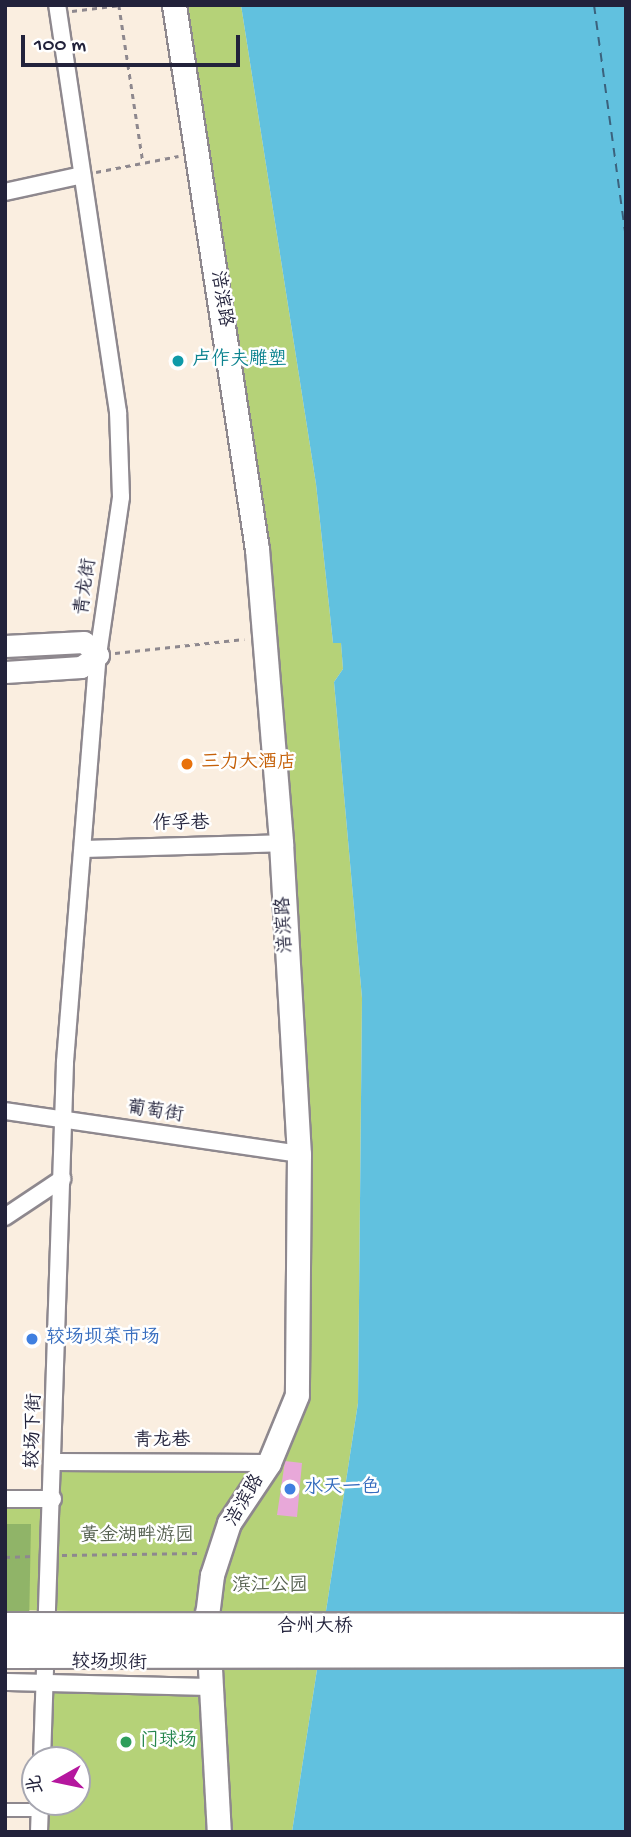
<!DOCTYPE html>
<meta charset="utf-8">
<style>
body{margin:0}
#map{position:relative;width:631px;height:1837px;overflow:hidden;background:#faeee0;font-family:"Gochi Hand","LXGW WenKai TC",sans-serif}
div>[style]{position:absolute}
.green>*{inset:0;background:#b5d278}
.forest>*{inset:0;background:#90b468}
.water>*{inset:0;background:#61c1df}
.ferry>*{height:2px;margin-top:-1px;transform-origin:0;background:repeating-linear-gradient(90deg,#3b627d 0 9px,transparent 0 16px)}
.building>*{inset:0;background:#e8a8d9}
.path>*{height:2.5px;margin-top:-1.25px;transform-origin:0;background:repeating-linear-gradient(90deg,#8e888e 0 5px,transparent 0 10px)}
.roads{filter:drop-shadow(2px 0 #8e888e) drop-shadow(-2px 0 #8e888e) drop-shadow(0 2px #8e888e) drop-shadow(0 -2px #8e888e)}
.pedestrian>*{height:12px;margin:-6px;padding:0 6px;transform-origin:6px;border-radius:6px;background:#fff}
.minor>*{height:16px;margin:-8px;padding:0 8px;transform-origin:8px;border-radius:8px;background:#fff}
.tertiary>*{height:21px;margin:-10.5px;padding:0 10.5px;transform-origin:10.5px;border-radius:10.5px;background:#fff}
.secondary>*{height:23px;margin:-11.5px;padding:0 11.5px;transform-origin:11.5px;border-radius:11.5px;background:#fff}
.bridges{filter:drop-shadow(2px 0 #8e888e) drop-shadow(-2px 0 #8e888e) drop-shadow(0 2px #8e888e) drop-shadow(0 -2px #8e888e)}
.trunk-bridge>*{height:28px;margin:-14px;padding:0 14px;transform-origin:14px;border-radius:14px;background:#fff}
.dots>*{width:19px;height:19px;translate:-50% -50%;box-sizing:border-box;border:4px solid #fff;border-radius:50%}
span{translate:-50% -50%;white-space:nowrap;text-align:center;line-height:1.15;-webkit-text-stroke:5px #fff;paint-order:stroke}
.street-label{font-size:19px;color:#22223b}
.culture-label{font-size:19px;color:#0d838f}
.left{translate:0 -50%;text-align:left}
.food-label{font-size:19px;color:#c56008}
.shop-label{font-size:19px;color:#366cbe}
.park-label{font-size:19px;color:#556050}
.leisure-label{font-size:19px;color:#27864d}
.frame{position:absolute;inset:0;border:7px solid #22223b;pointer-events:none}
.north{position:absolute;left:21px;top:1746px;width:70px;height:70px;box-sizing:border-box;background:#fff;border:2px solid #a7a7b1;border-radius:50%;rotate:261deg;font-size:19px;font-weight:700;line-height:28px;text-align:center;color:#22223b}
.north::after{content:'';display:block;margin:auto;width:24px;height:32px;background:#b5179e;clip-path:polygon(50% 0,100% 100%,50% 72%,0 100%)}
.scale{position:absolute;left:21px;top:35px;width:219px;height:32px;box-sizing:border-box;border:4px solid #22223b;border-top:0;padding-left:9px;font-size:21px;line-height:24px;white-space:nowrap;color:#22223b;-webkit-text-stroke:5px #fff;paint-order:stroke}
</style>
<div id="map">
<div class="green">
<i style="clip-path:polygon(174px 5px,241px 5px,316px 484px,333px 643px,341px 642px,343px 669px,334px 682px,362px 998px,358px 1403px,292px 1832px,39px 1832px,40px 1802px,77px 1802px,77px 1760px,42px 1760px,46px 1684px,211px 1687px,207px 1613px,5px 1610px,5px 1499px,53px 1499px,55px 1462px,268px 1463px,286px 1429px,299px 1154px,265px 637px)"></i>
</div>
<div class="forest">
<i style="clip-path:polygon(5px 1524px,31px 1524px,29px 1627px,5px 1627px)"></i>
</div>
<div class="water">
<i style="clip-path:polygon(241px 5px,626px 5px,626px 1832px,292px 1832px,358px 1403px,362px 998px,334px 682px,343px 669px,341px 643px,333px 643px,316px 484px)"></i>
</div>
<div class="ferry">
<i style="left:594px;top:5px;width:235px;rotate:82.2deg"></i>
</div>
<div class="building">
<i style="clip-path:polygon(285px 1461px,302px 1463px,297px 1517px,277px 1515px)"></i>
</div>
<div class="path">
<i style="left:119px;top:5px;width:159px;rotate:81.3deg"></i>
<i style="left:72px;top:11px;width:49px;rotate:-7deg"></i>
<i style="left:96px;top:172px;width:84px;rotate:-11deg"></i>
<i style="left:115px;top:653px;width:130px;rotate:-6.2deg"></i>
<i style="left:62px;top:1555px;width:137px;rotate:-0.8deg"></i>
<i style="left:5px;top:1557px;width:29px;rotate:-2deg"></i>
</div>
<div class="roads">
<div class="pedestrian">
<i style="left:5px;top:1810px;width:35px"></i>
</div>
<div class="minor">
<i style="left:5px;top:192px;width:79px;rotate:-12.4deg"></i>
<i style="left:83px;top:849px;width:198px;rotate:-1.7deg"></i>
<i style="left:5px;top:1111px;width:297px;rotate:8.3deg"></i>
<i style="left:5px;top:1217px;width:69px;rotate:-33.7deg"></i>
<i style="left:55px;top:1462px;width:214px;rotate:0.3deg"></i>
<i style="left:5px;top:1499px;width:48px"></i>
<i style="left:5px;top:1682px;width:206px;rotate:1.4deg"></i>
<i style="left:42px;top:1760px;width:698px;rotate:-88.11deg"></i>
<i style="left:65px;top:1062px;width:408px;rotate:-85.4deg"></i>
<i style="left:98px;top:655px;width:160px;rotate:-81.7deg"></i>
<i style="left:121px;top:497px;width:85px;rotate:-92deg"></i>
<i style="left:118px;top:412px;width:412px;rotate:-98.5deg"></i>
<i style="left:39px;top:1832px;width:30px;rotate:-88deg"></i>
</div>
<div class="tertiary">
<i style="left:5px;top:646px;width:79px;rotate:-2.9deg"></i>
<i style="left:84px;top:642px;width:19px;rotate:43deg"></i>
<i style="left:98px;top:655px;width:21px;rotate:145deg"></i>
<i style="left:81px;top:667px;width:76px;rotate:176.2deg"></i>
</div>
<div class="secondary">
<i style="left:174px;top:5px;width:550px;rotate:81.33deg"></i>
<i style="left:257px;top:549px;width:295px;rotate:85.3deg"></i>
<i style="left:281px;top:843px;width:312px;rotate:86.7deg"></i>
<i style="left:299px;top:1154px;width:241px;rotate:90.5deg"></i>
<i style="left:297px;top:1395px;width:74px;rotate:112.4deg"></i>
<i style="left:269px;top:1463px;width:72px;rotate:123.7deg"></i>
<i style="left:229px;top:1523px;width:55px;rotate:108.1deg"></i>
<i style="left:212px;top:1575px;width:38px;rotate:97deg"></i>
<i style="left:207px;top:1613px;width:219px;rotate:86.9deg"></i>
</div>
</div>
<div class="bridges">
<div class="trunk-bridge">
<i style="left:5px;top:1627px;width:621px;rotate:0.09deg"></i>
<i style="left:5px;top:1654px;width:621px;rotate:-0.09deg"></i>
</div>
</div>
<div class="dots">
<i style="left:178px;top:361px;background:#0f9aa8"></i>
<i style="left:187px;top:764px;background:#e8710a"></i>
<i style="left:32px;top:1339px;background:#3f7fe0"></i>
<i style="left:290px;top:1489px;background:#3f7fe0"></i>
<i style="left:126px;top:1742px;background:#2e9e5b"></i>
</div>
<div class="street-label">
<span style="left:220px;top:299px;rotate:81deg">涪滨路</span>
<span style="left:87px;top:587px;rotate:-82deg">青龙街</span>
<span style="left:181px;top:825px;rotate:-1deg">作孚巷</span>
<span style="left:286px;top:925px;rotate:-93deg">涪滨路</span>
<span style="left:155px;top:1113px;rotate:8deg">葡萄街</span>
<span style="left:35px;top:1431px;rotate:-88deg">较场下街</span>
<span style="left:162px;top:1442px">青龙巷</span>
<span style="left:246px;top:1501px;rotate:-59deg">涪滨路</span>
<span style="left:315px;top:1628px">合州大桥</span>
<span style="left:109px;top:1664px;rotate:1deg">较场坝街</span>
</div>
<div class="culture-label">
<span class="left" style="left:192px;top:361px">卢作夫雕塑</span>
</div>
<div class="food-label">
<span class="left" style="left:201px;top:764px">三力大酒店</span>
</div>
<div class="shop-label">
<span class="left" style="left:46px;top:1339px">较场坝菜市场</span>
<span class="left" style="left:304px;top:1489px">水天一色</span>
</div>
<div class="park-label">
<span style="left:137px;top:1537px">黄金湖畔游园</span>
<span style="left:270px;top:1587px">滨江公园</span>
</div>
<div class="leisure-label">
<span class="left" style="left:140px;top:1742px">门球场</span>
</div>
<div class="frame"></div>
<div class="north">北</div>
<div class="scale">100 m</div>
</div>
